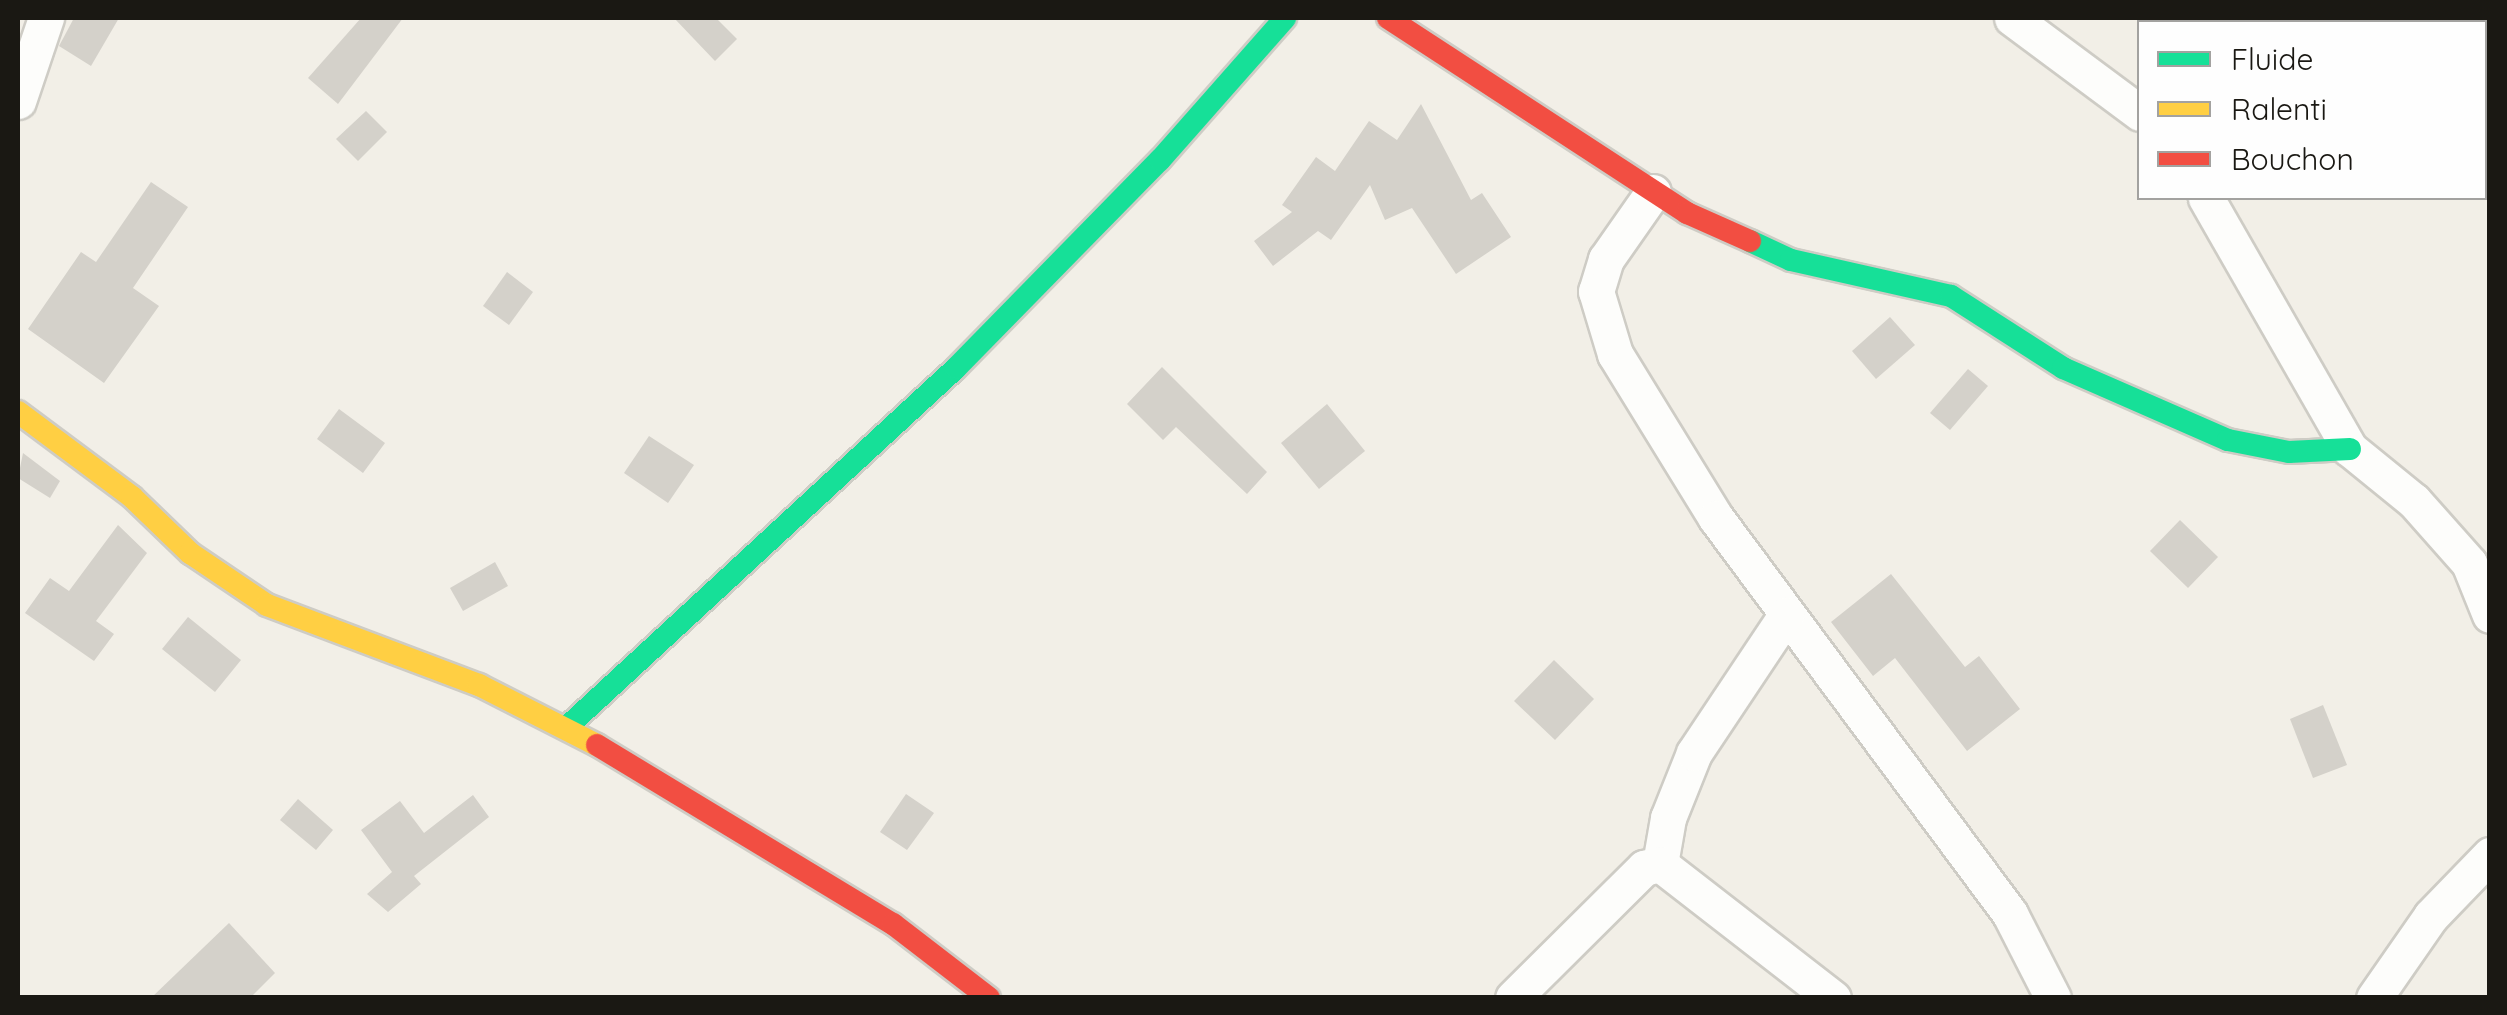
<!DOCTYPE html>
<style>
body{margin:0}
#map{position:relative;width:2507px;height:1015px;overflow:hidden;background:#f2efe7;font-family:Quicksand,sans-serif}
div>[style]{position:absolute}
.building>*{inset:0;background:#d4d1ca}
.roads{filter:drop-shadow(2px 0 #ceccc5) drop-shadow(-2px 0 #ceccc5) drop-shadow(0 2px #ceccc5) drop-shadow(0 -2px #ceccc5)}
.street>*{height:35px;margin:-17.5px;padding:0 17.5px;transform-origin:17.5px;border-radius:17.5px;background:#fdfdfb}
.fast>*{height:22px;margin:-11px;padding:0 11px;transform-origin:11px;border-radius:11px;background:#16e098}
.slow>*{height:22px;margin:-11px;padding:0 11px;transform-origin:11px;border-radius:11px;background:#ffcf43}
.jam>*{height:22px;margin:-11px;padding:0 11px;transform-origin:11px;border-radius:11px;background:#f24e42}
span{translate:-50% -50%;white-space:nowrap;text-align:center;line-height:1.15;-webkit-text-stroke:9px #fefefe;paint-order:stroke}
.frame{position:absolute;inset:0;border:20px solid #1a1813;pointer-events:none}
.legend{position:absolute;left:2137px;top:20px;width:350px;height:180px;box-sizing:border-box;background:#fefefe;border:2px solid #a3a2a0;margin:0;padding:12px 18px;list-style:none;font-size:30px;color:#1a1813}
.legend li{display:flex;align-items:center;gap:20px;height:50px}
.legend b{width:50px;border:2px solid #a3a2a0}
</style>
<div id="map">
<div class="building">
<i style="clip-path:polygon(74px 18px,119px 18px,91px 66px,59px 46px)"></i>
<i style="clip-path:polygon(361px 18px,403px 18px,338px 104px,308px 78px)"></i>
<i style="clip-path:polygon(674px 18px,716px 18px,737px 39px,715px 61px)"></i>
<i style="clip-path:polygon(1421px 104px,1471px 200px,1482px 193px,1511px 237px,1456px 274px,1412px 208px,1385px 220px,1370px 185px,1331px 240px,1318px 231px,1273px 266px,1254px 241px,1292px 212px,1282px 205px,1316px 157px,1335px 171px,1369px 121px,1397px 140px)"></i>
<i style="clip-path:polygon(366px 111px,387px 132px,358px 161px,336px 139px)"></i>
<i style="clip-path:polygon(151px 182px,188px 207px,133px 288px,159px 306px,104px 383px,28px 329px,81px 252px,96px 262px)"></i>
<i style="clip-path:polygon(507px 272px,533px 292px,509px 325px,483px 306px)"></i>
<i style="clip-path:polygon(1890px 317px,1915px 345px,1876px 379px,1852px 351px)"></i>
<i style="clip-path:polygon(1162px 367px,1267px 472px,1247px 494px,1176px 427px,1163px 440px,1127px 404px)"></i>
<i style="clip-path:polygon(1968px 369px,1988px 386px,1950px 430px,1930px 413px)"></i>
<i style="clip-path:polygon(1327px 404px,1365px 451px,1319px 489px,1281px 443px)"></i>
<i style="clip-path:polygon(339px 409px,385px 443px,363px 473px,317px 439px)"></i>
<i style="clip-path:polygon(649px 436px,694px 465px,668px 503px,624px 473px)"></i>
<i style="clip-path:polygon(23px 453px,60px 481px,50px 498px,18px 478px)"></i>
<i style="clip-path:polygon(2180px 520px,2218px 557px,2188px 588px,2150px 551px)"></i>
<i style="clip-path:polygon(118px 525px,147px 553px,96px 621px,114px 634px,94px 661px,25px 613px,50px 578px,69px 591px)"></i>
<i style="clip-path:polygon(495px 562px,508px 586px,463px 611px,450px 588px)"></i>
<i style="clip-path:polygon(1891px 574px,1965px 667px,1979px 656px,2020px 709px,1967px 751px,1895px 658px,1873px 676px,1831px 622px)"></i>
<i style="clip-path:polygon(188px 617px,241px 660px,215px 692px,162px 649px)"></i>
<i style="clip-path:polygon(1554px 660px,1594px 699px,1555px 740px,1514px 701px)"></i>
<i style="clip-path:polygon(2323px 705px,2347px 765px,2313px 778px,2290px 719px)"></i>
<i style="clip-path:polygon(906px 794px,934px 813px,907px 850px,880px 832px)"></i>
<i style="clip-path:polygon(473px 795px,489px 817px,414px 876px,421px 884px,388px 912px,367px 894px,392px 872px,361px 830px,400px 801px,424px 833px)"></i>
<i style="clip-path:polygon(298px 799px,333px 830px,316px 850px,280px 820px)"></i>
<i style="clip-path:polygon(229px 923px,275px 973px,250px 998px,151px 998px)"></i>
</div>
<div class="roads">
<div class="street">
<i style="left:2012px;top:18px;width:159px;rotate:36.6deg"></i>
<i style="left:18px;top:101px;width:88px;rotate:-71.4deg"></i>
<i style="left:1653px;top:192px;width:82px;rotate:125deg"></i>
<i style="left:1606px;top:259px;width:34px;rotate:107deg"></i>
<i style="left:1596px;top:291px;width:66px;rotate:73.2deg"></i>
<i style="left:1615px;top:354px;width:193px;rotate:58.4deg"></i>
<i style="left:1716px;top:518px;width:493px;rotate:53.4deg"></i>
<i style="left:2010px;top:914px;width:94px;rotate:62.9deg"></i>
<i style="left:2206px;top:198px;width:289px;rotate:60.2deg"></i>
<i style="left:2350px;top:449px;width:82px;rotate:39.1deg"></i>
<i style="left:2414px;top:501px;width:83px;rotate:48.4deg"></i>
<i style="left:2469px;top:563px;width:56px;rotate:68deg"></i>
<i style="left:1660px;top:864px;width:47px;rotate:-80.1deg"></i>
<i style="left:1668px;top:818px;width:70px;rotate:-68.2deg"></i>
<i style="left:1694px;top:753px;width:166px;rotate:-56.3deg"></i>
<i style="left:1513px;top:998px;width:185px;rotate:-44.8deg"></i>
<i style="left:1644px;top:868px;width:16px;rotate:-14deg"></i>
<i style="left:1660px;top:864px;width:219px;rotate:37.8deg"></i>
<i style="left:2374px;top:998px;width:100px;rotate:-55.2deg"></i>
<i style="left:2431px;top:916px;width:85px;rotate:-46deg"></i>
</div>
<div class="fast">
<i style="left:1750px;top:241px;width:45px;rotate:24.9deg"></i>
<i style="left:1791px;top:260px;width:164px;rotate:12.7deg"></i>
<i style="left:1951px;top:296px;width:133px;rotate:32.7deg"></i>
<i style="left:2063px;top:368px;width:180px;rotate:23.6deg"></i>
<i style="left:2228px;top:440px;width:62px;rotate:11.1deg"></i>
<i style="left:2289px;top:452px;width:61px;rotate:-2.8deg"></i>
<i style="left:567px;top:727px;width:529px;rotate:-42.7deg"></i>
<i style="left:956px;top:368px;width:291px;rotate:-45.6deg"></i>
<i style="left:1160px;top:160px;width:189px;rotate:-48.6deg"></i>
</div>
<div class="slow">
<i style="left:18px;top:412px;width:142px;rotate:36.7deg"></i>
<i style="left:132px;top:497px;width:81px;rotate:44deg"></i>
<i style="left:190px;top:553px;width:93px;rotate:34deg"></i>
<i style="left:267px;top:605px;width:227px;rotate:20.7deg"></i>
<i style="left:479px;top:685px;width:132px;rotate:27deg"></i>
</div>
<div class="jam">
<i style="left:1388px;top:18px;width:357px;rotate:33.1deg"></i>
<i style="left:1687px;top:213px;width:69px;rotate:24deg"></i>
<i style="left:597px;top:745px;width:346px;rotate:31.2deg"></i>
<i style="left:893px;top:924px;width:121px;rotate:37.6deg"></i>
</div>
</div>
<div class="frame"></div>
<ul class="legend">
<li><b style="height:12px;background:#16e098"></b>Fluide</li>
<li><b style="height:12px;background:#ffcf43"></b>Ralenti</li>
<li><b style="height:12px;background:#f24e42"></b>Bouchon</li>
</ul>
</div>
